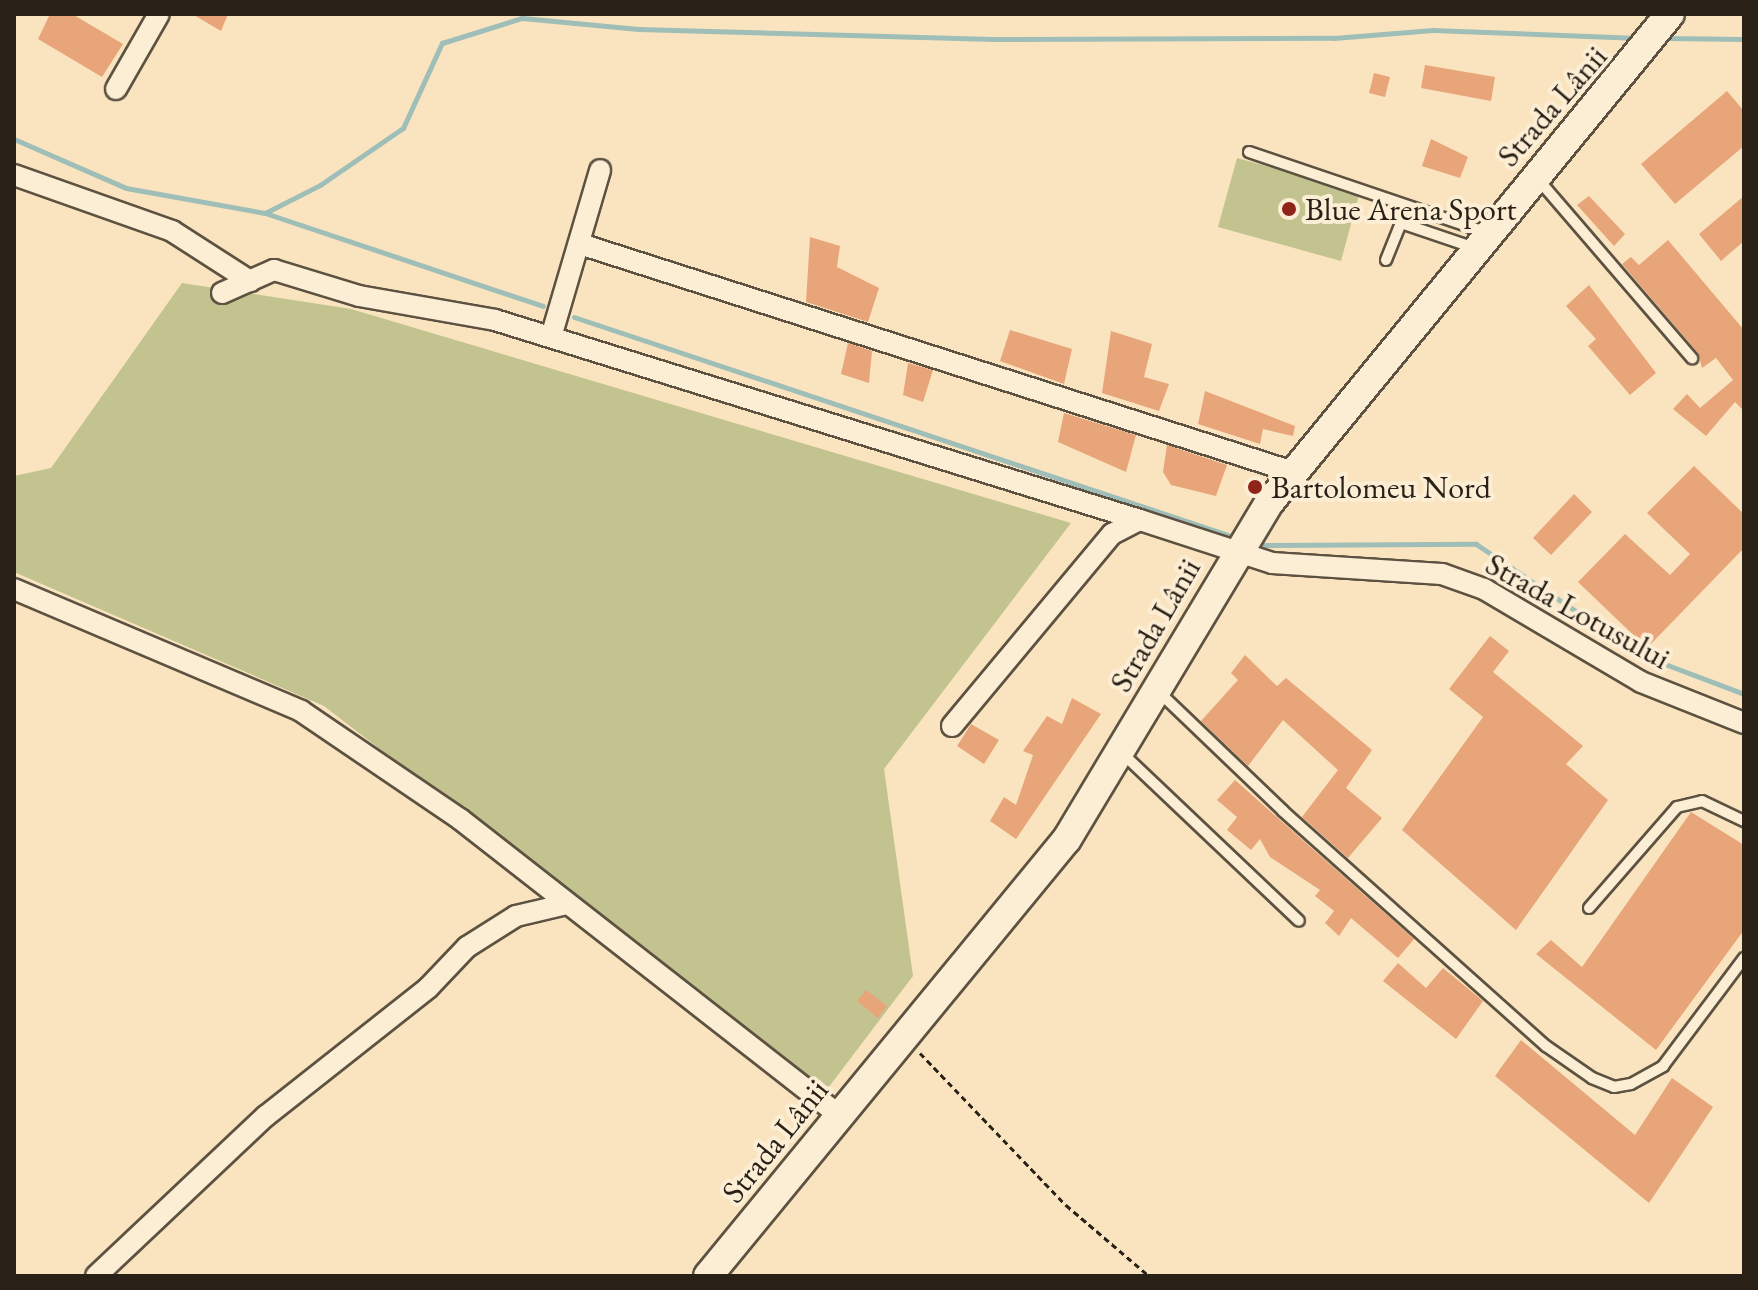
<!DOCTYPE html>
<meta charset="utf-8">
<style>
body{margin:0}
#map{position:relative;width:1758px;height:1290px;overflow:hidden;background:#fae4bf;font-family:"EB Garamond",serif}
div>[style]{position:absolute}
.green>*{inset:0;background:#c2c38f}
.stream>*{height:5px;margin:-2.5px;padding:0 2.5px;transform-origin:2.5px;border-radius:2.5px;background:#9fbeb8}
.building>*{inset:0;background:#e7a579}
.path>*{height:3px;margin-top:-1.5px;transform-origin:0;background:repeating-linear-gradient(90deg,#292117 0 6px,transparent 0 10px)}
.roads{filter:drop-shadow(2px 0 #5d5241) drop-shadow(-2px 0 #5d5241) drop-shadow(0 2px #5d5241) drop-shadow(0 -2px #5d5241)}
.lane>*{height:10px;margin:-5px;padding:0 5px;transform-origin:5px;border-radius:5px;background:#fcedd5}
.street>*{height:20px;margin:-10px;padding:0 10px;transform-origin:10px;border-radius:10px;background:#fcedd5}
.secondary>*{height:28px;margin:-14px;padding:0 14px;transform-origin:14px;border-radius:14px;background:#fcedd5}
.dots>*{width:22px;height:22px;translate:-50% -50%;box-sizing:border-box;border:4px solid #fcedd5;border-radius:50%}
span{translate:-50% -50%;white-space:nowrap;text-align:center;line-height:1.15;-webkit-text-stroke:8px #fcedd5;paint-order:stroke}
.street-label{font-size:32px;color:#292117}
.poi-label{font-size:32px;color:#292117}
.left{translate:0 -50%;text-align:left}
.frame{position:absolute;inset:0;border:16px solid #292117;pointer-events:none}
</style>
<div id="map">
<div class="green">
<i style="clip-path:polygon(1237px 158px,1360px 191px,1341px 261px,1218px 227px)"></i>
<i style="clip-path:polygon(182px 283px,351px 309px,1071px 523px,884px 769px,913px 976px,825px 1092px,324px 706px,14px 572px,14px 476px,51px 468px)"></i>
</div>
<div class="stream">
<i style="left:1665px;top:38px;width:79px;rotate:0.7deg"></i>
<i style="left:14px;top:139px;width:122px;rotate:23.6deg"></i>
<i style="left:126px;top:188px;width:141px;rotate:10.2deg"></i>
<i style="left:265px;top:213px;width:62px;rotate:-27deg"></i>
<i style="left:320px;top:185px;width:101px;rotate:-34.5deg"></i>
<i style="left:403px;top:128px;width:94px;rotate:-65.4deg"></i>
<i style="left:442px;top:43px;width:84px;rotate:-17.4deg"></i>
<i style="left:522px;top:18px;width:117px;rotate:5.4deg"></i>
<i style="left:638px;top:29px;width:355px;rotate:1.6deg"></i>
<i style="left:993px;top:39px;width:341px;rotate:-0.2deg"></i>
<i style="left:1334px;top:38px;width:99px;rotate:-4.6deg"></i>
<i style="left:1433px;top:30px;width:206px;rotate:2.2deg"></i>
<i style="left:265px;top:213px;width:293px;rotate:18.5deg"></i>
<i style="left:574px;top:317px;width:689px;rotate:18.43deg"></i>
<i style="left:1260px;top:545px;width:216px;rotate:-0.3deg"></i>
<i style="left:1476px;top:544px;width:199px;rotate:33.9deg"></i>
<i style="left:1641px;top:655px;width:110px;rotate:20.7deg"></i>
</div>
<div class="building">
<i style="clip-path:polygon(50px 14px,72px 14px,123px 44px,102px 77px,38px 39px)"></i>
<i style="clip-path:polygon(192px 14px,228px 14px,221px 31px)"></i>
<i style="clip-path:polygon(1425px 65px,1495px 77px,1491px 101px,1421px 88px)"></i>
<i style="clip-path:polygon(1374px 73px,1390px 77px,1385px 97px,1369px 93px)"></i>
<i style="clip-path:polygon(1727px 91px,1744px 111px,1744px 146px,1675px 204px,1641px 164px)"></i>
<i style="clip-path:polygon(1431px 139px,1468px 157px,1460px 178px,1422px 166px)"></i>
<i style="clip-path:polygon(1589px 196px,1625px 234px,1614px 246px,1577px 205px)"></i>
<i style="clip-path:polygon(1744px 196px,1744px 241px,1721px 261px,1699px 234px)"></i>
<i style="clip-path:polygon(810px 237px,840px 246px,837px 267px,879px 288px,868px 322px,806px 302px)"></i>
<i style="clip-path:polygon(1668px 240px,1744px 330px,1744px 411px,1735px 402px,1706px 436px,1673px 409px,1687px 394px,1700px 408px,1733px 380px,1716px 358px,1702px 368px,1698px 353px,1622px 264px,1631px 257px,1639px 265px)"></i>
<i style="clip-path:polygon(1589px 285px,1656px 373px,1630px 395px,1588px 346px,1596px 339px,1566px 306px)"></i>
<i style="clip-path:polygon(1010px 330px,1072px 349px,1064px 384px,1000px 361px)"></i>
<i style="clip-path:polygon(1111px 331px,1152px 344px,1144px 377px,1169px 384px,1159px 411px,1102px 393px)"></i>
<i style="clip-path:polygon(848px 343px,872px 351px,869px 383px,841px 374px)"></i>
<i style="clip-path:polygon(908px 363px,933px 370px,923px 402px,903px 395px)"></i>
<i style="clip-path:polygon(1205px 391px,1295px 426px,1293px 436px,1263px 429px,1260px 444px,1198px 424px)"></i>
<i style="clip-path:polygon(1064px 413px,1136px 435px,1126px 472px,1058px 442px)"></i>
<i style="clip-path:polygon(1167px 445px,1227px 465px,1216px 496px,1171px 485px,1163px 472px)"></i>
<i style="clip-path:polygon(1694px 466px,1744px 514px,1744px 548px,1647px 648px,1578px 582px,1625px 534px,1670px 575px,1690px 554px,1647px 513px)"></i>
<i style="clip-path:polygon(1574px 494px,1592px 512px,1551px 555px,1533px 538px)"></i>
<i style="clip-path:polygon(1490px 636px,1509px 651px,1493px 672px,1583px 746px,1566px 764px,1608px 800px,1516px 930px,1402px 830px,1483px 717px,1449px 689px)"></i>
<i style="clip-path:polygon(1245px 655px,1277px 686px,1286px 678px,1372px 750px,1346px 788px,1382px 818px,1348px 858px,1302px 817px,1338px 770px,1283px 720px,1248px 766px,1201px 721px,1238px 680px,1231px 673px)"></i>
<i style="clip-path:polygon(1072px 698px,1101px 714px,1016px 839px,990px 821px,1004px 797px,1016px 805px,1033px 755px,1023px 751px,1047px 716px,1062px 724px)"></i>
<i style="clip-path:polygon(971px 724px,999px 740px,984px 764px,957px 746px)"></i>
<i style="clip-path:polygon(1235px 780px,1414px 939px,1398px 958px,1351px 918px,1339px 936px,1325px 923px,1334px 911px,1315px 896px,1320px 890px,1270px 857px,1260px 839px,1251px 850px,1227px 830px,1237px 817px,1217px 800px)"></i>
<i style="clip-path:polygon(1691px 812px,1744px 845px,1744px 930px,1656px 1050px,1536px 954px,1551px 940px,1582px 967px)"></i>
<i style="clip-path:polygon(1398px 963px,1426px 988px,1443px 968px,1483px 1001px,1456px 1039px,1383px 981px)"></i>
<i style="clip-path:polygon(866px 990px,887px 1006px,878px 1018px,857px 1001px)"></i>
<i style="clip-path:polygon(1521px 1040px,1635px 1135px,1672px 1078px,1713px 1107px,1649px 1203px,1495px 1076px)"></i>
</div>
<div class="path">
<i style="left:920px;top:1053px;width:211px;rotate:46.2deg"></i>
<i style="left:1066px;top:1205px;width:109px;rotate:40.5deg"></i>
</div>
<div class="roads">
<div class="lane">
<i style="left:1249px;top:152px;width:250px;rotate:18.7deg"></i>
<i style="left:1537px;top:178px;width:238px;rotate:49.3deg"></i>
<i style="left:1386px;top:260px;width:40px;rotate:-68deg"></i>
<i style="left:1401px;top:223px;width:78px;rotate:18.7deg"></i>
<i style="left:1158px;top:691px;width:173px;rotate:43.8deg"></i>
<i style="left:1283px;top:811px;width:353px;rotate:41.8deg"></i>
<i style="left:1546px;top:1046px;width:56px;rotate:34.8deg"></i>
<i style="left:1592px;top:1078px;width:24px;rotate:22deg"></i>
<i style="left:1614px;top:1087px;width:17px;rotate:-10deg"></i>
<i style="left:1631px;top:1084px;width:37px;rotate:-29deg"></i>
<i style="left:1663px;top:1066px;width:135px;rotate:-53.1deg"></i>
<i style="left:1121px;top:752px;width:245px;rotate:43.5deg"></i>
<i style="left:1589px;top:908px;width:134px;rotate:-48.9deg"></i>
<i style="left:1677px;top:807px;width:26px;rotate:-13deg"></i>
<i style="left:1702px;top:801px;width:47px;rotate:25.5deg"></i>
</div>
<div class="street">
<i style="left:116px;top:89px;width:86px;rotate:-60.2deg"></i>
<i style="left:14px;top:175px;width:168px;rotate:19.5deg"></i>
<i style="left:172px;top:231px;width:93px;rotate:32.7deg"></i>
<i style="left:580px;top:244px;width:749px;rotate:17.73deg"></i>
<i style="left:222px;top:293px;width:57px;rotate:-23.9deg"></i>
<i style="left:274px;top:270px;width:89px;rotate:17deg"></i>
<i style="left:359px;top:296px;width:138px;rotate:10deg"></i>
<i style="left:495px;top:320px;width:675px;rotate:17.23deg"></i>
<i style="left:551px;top:337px;width:174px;rotate:-73.6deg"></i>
<i style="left:14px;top:589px;width:312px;rotate:23deg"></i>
<i style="left:301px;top:711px;width:192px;rotate:34.2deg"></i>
<i style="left:460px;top:819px;width:482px;rotate:38deg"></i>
<i style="left:952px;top:726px;width:250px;rotate:-50.2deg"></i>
<i style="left:1112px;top:534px;width:31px;rotate:-27deg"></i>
<i style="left:1140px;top:520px;width:139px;rotate:18deg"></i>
<i style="left:1272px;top:563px;width:170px;rotate:3.7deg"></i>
<i style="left:1442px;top:574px;width:45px;rotate:19.7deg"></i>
<i style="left:1484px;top:589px;width:182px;rotate:30.6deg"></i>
<i style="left:1641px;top:682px;width:111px;rotate:21.7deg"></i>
<i style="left:96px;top:1276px;width:233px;rotate:-43.3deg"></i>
<i style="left:266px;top:1116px;width:206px;rotate:-38.3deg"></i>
<i style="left:428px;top:988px;width:57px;rotate:-46.4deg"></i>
<i style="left:467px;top:947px;width:58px;rotate:-32.3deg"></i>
<i style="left:516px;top:916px;width:52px;rotate:-13.2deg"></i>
</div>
<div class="secondary">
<i style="left:708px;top:1276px;width:566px;rotate:-50.6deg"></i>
<i style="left:1067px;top:839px;width:392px;rotate:-59deg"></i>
<i style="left:1269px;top:503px;width:632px;rotate:-50.65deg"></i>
</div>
</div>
<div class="dots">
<i style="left:1289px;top:209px;background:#8f2418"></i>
<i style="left:1255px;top:487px;background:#8f2418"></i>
</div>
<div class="street-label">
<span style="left:1552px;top:106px;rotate:-49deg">Strada Lânii</span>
<span style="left:1578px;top:611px;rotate:29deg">Strada Lotusului</span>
<span style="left:1155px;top:625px;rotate:-60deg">Strada Lânii</span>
<span style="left:775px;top:1141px;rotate:-51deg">Strada Lânii</span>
</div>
<div class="poi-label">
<span class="left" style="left:1305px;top:209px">Blue Arena Sport</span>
<span class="left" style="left:1271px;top:487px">Bartolomeu Nord</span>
</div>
<div class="frame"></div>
</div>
